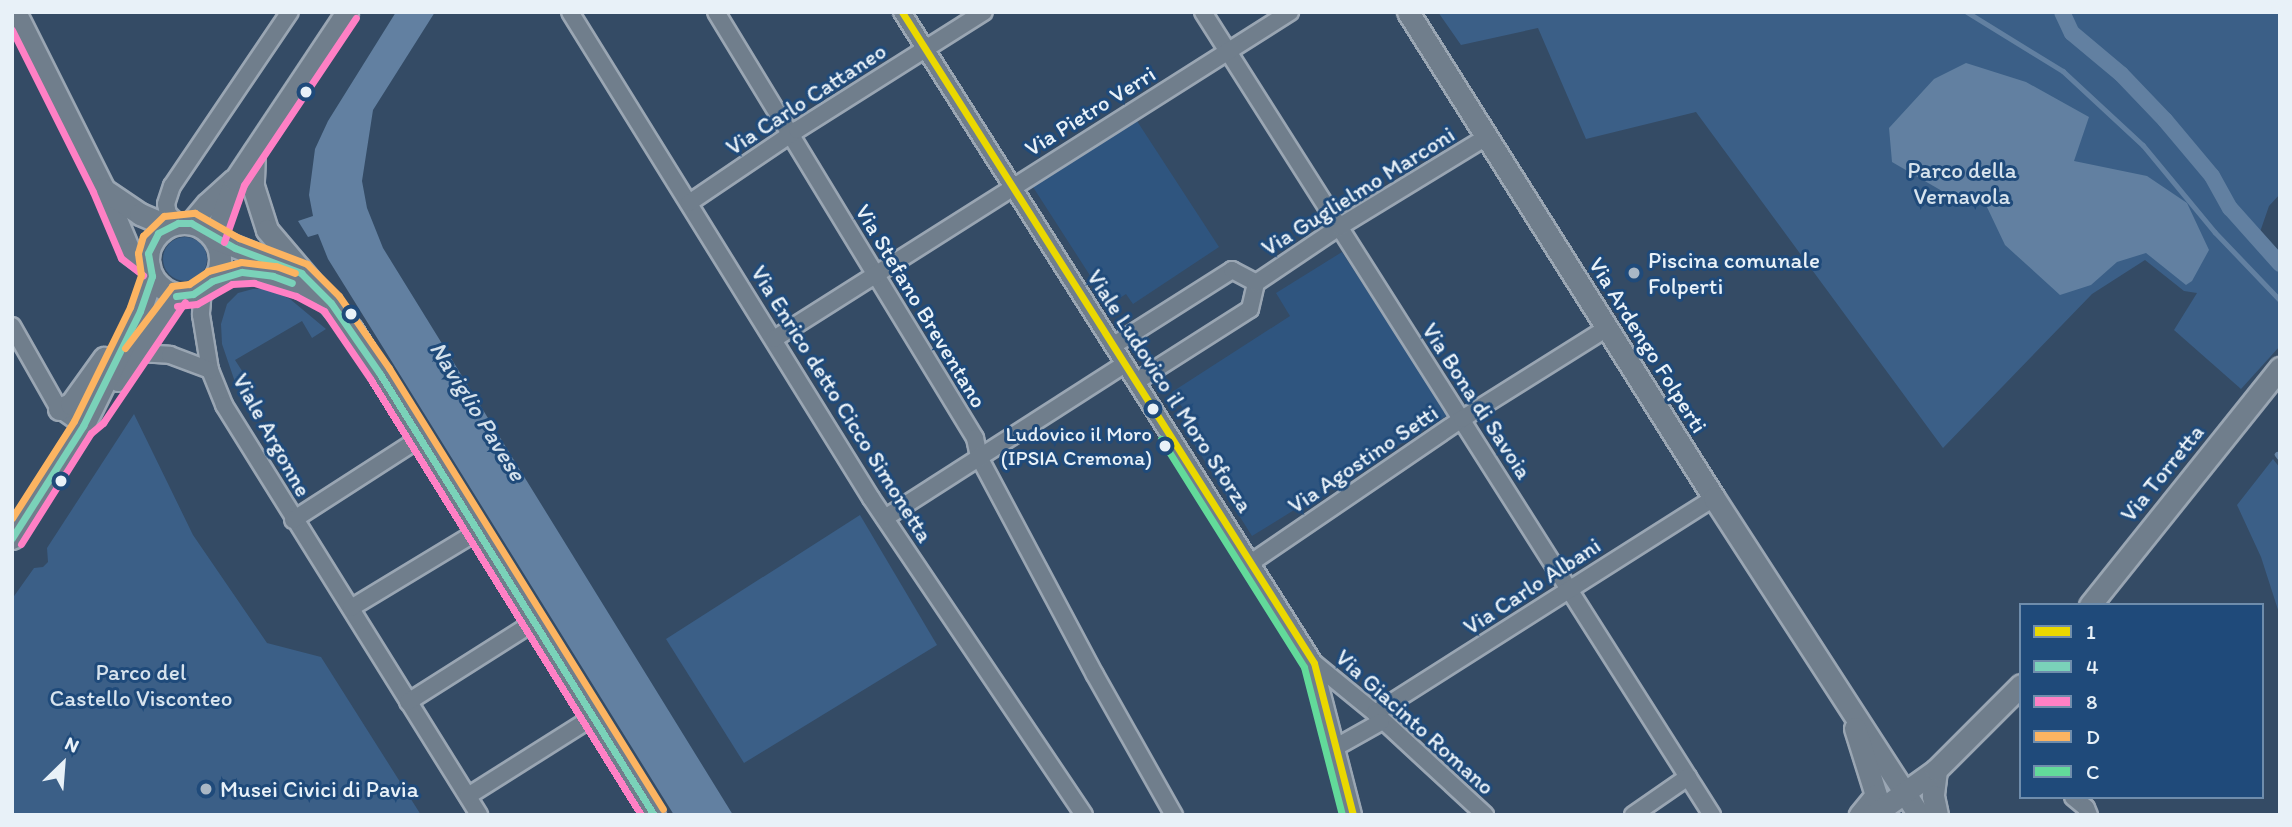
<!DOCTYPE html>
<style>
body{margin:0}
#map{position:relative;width:2292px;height:827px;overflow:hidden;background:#344b65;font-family:Itim,sans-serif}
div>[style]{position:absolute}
.built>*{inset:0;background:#2f557f}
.green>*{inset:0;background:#3b5f87}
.round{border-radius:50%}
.water>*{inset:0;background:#6280a1}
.stream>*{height:4.5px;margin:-2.25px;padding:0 2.25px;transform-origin:2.25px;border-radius:2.25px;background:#6280a1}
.canal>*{height:16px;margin:-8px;padding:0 8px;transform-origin:8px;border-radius:8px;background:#6280a1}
.roads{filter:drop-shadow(2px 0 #9aa6b3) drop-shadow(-2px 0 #9aa6b3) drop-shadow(0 2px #9aa6b3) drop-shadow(0 -2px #9aa6b3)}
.minor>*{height:16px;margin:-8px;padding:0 8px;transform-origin:8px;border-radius:8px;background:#707e8c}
.tertiary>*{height:21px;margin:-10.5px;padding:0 10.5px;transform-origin:10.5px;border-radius:10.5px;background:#707e8c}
.tertiary>.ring{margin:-10.5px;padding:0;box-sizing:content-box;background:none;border:21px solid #707e8c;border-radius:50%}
.bus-1>*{height:7px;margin:-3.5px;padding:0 3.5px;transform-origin:3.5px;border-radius:3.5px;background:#ead800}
.bus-2>*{height:7px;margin:-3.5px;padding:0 3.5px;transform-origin:3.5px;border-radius:3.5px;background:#7ad2b9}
.bus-3>*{height:7px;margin:-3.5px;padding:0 3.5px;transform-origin:3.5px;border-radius:3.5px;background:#ff80c5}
.bus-4>*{height:7px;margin:-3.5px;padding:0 3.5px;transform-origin:3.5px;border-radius:3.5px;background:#fcb461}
.bus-5>*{height:7px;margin:-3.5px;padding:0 3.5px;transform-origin:3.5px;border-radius:3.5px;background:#62da9a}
.dots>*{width:19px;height:19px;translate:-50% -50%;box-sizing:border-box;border:4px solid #1f4a7a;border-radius:50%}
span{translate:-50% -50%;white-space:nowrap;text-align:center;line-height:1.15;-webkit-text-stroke:6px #1f4a7a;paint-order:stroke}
.bus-label{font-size:21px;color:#e8f1f8}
.right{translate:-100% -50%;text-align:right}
.street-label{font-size:23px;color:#e8f1f8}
.park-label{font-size:23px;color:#d7e3ed}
.poi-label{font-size:23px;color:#e8f1f8}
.left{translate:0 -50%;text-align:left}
.water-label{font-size:24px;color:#d4e1ec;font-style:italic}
.frame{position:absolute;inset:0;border:14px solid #e8f1f8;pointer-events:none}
.legend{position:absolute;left:2019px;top:603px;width:245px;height:196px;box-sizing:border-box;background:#1f4a7a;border:2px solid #6f8dac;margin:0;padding:9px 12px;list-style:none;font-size:21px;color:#e8f1f8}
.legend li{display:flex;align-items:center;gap:14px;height:35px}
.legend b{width:35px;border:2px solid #6f8dac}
.north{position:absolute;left:28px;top:729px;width:70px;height:70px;-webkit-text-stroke:5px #1f4a7a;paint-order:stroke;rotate:25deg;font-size:19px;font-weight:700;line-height:28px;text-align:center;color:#e8f1f8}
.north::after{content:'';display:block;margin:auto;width:24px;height:32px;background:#e8f1f8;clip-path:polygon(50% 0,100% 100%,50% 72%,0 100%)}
</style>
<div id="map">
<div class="built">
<i style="clip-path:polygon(1137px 121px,1219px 247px,1133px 304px,1126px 294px,1109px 305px,1033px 187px)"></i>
<i style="clip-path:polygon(1342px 252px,1448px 415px,1252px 536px,1187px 433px,1199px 425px,1190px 411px,1186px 413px,1172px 392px,1290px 316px,1276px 293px)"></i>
</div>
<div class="green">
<i style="clip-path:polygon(1438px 12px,2280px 12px,2280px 194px,2269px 206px,2260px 232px,2280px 255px,2280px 346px,2241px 389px,2174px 330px,2197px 293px,2184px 291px,2145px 260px,2092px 294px,1943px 448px,1696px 112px,1586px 139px,1538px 28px,1461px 45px)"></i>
<i class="round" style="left:163px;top:237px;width:44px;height:44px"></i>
<i style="clip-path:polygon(253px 289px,269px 289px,290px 299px,326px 329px,312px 338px,302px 321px,235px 360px,246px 377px,236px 385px,222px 344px,221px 324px,227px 304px,238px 293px)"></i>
<i style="clip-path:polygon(134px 414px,193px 535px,267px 643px,321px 657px,421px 815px,12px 815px,12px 599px,34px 568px,43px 567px,48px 562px,47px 548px)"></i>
<i style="clip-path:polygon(2273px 459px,2280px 468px,2280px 616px,2261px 557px,2237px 505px)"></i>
<i style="clip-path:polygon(860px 515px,937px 645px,744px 763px,666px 639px)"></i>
</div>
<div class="water">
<i style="clip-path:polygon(396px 12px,435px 12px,373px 110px,362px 181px,367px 208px,383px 248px,733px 815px,674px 815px,328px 259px,318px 234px,308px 237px,298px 221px,313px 216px,309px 195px,315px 149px,328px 121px)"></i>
<i style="clip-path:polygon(1966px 63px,2026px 82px,2089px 117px,2074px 161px,2147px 176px,2187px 203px,2209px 250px,2192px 281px,2186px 285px,2146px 253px,2117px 262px,2091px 285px,2060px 295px,2005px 245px,1986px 205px,1942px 191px,1892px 162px,1889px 128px,1934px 79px)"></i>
</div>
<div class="stream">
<i style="left:1967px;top:12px;width:113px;rotate:31.6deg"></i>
<i style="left:2063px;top:71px;width:109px;rotate:42.8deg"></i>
<i style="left:2143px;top:145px;width:113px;rotate:50.4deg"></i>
<i style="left:2215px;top:232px;width:94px;rotate:46.3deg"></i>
<i style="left:2277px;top:454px;width:5px;rotate:53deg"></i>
</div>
<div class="canal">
<i style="left:2062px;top:12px;width:23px;rotate:65deg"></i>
<i style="left:2072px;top:33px;width:64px;rotate:39.9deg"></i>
<i style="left:2121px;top:74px;width:64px;rotate:46.3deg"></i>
<i style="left:2165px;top:120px;width:73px;rotate:50deg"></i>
<i style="left:2212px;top:176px;width:37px;rotate:61deg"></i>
<i style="left:2230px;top:208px;width:75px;rotate:48.2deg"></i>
</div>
<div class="roads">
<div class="minor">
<i style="left:570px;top:12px;width:572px;rotate:58.23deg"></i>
<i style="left:871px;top:498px;width:382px;rotate:56.1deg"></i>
<i style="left:716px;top:12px;width:499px;rotate:58.7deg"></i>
<i style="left:975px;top:438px;width:19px;rotate:78deg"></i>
<i style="left:979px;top:457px;width:247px;rotate:62deg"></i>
<i style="left:1095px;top:675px;width:161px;rotate:60.6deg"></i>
<i style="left:902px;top:12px;width:770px;rotate:57.67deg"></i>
<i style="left:1314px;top:663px;width:157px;rotate:75.6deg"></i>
<i style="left:1203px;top:12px;width:951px;rotate:57.63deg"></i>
<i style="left:689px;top:203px;width:130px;rotate:-34.1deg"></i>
<i style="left:797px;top:130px;width:221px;rotate:-32.3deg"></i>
<i style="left:178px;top:223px;width:13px;rotate:-138deg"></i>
<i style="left:168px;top:214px;width:10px;rotate:-101deg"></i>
<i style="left:166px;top:204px;width:19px;rotate:-72deg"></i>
<i style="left:172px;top:186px;width:210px;rotate:-55.9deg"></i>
<i style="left:203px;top:290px;width:25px;rotate:95deg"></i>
<i style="left:201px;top:315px;width:56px;rotate:80.7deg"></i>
<i style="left:210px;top:370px;width:38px;rotate:68deg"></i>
<i style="left:224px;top:405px;width:483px;rotate:58.1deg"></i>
<i style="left:12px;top:326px;width:95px;rotate:60.5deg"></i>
<i style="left:59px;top:409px;width:29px;rotate:35deg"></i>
<i style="left:774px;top:339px;width:611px;rotate:-32.36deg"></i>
<i style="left:1114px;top:345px;width:140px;rotate:-32.4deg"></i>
<i style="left:1232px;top:270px;width:27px;rotate:28deg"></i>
<i style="left:135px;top:353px;width:35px;rotate:3deg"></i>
<i style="left:170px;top:355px;width:43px;rotate:20.6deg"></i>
<i style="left:1137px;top:381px;width:134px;rotate:-32.5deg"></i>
<i style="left:1250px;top:309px;width:27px;rotate:-77deg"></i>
<i style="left:1256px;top:283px;width:100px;rotate:-34deg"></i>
<i style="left:1339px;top:227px;width:171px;rotate:-31.4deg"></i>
<i style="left:885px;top:518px;width:285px;rotate:-32.7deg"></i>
<i style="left:293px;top:520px;width:151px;rotate:-32.8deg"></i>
<i style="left:1252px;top:562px;width:254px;rotate:-34.3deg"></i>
<i style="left:1462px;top:419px;width:171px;rotate:-32.1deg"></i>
<i style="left:351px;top:608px;width:149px;rotate:-31.2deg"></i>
<i style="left:1314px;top:663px;width:79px;rotate:39.3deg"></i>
<i style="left:1375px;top:713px;width:150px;rotate:42.8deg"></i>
<i style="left:408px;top:702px;width:149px;rotate:-32.4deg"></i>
<i style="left:1375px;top:713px;width:401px;rotate:-32.4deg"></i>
<i style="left:1338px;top:746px;width:49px;rotate:-29.2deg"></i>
<i style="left:468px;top:796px;width:148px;rotate:-32.3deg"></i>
<i style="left:2073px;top:797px;width:17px;rotate:40deg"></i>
<i style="left:2086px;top:808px;width:8px;rotate:67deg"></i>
<i style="left:1633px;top:815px;width:67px;rotate:-34.6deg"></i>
</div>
<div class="tertiary">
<i style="left:15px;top:12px;width:197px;rotate:63.4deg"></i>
<i style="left:103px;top:188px;width:70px;rotate:67.4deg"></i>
<i style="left:130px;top:253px;width:24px;rotate:36deg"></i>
<i style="left:1408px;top:12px;width:574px;rotate:57.8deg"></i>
<i style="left:1714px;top:498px;width:378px;rotate:57.1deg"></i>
<i style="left:254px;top:152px;width:34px;rotate:92deg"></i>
<i style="left:253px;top:186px;width:46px;rotate:72.3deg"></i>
<i style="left:267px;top:230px;width:131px;rotate:49.6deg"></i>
<i style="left:352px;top:330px;width:571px;rotate:58.09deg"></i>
<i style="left:103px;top:189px;width:45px;rotate:34deg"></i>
<i style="left:140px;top:214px;width:30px;rotate:23deg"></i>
<i class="ring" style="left:148px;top:223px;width:51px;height:51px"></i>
<i style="left:191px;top:223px;width:25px;rotate:-50deg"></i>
<i style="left:207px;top:204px;width:36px;rotate:-42deg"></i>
<i style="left:214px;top:238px;width:62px;rotate:-70.1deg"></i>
<i style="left:235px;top:180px;width:202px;rotate:-56.3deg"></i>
<i style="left:214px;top:238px;width:88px;rotate:21.9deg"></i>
<i style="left:212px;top:281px;width:18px;rotate:-22deg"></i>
<i style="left:229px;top:274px;width:26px;rotate:-4deg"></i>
<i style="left:255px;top:272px;width:18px;rotate:13deg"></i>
<i style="left:273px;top:276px;width:45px;rotate:22deg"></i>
<i style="left:118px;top:380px;width:102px;rotate:-55.4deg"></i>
<i style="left:59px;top:409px;width:13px;rotate:-23deg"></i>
<i style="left:71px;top:404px;width:57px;rotate:-54.3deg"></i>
<i style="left:12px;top:538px;width:133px;rotate:-57.6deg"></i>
<i style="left:83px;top:426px;width:128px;rotate:-63.6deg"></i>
<i style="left:140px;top:311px;width:37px;rotate:-71deg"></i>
<i style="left:2090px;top:605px;width:304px;rotate:-51.3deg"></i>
<i style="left:1855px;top:728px;width:70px;rotate:72.6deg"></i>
<i style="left:1876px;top:795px;width:26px;rotate:129deg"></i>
<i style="left:1936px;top:770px;width:26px;rotate:97deg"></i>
<i style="left:1933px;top:796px;width:19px;rotate:78deg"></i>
<i style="left:1873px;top:815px;width:77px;rotate:-35.5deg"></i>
<i style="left:1936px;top:770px;width:120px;rotate:-45deg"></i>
</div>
</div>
<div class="bus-1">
<i style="left:902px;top:12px;width:770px;rotate:57.67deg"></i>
<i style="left:1314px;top:663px;width:157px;rotate:75.6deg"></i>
</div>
<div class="bus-2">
<i style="left:152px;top:276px;width:23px;rotate:-100deg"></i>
<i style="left:148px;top:253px;width:22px;rotate:-63deg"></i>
<i style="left:158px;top:233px;width:22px;rotate:-27deg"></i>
<i style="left:178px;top:223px;width:13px"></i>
<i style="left:191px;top:223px;width:51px;rotate:29.6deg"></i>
<i style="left:235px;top:248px;width:71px;rotate:20.7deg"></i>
<i style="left:301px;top:273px;width:42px;rotate:45deg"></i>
<i style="left:331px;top:303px;width:86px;rotate:55.4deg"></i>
<i style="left:380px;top:374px;width:519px;rotate:58.15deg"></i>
<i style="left:176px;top:296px;width:17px;rotate:-7deg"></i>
<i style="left:193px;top:294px;width:23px;rotate:-34deg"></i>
<i style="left:212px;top:281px;width:31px;rotate:-17deg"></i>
<i style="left:242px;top:272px;width:31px;rotate:7deg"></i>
<i style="left:273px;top:276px;width:20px;rotate:20deg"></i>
<i style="left:12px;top:538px;width:133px;rotate:-57.6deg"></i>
<i style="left:83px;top:426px;width:128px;rotate:-63.6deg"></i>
<i style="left:140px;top:311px;width:37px;rotate:-71deg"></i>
</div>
<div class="bus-3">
<i style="left:12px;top:30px;width:181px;rotate:63.4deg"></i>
<i style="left:93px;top:192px;width:72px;rotate:67deg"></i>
<i style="left:121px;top:258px;width:28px;rotate:38deg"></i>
<i style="left:224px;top:242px;width:60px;rotate:-70.7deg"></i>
<i style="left:244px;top:185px;width:201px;rotate:-56.2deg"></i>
<i style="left:177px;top:306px;width:20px;rotate:-6deg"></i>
<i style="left:197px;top:304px;width:40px;rotate:-29.7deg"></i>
<i style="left:232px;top:284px;width:22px;rotate:-3deg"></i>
<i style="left:254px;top:283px;width:44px;rotate:17.2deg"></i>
<i style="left:296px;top:296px;width:32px;rotate:28deg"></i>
<i style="left:324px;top:311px;width:83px;rotate:55.7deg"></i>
<i style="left:371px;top:380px;width:512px;rotate:58.17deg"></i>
<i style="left:21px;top:544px;width:131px;rotate:-57.8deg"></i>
<i style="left:91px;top:433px;width:16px;rotate:-40deg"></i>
<i style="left:103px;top:423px;width:146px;rotate:-55.9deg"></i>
</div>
<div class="bus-4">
<i style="left:125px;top:348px;width:78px;rotate:-52.8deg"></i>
<i style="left:172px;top:286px;width:17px;rotate:-7deg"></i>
<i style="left:189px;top:284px;width:23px;rotate:-34deg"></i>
<i style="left:208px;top:271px;width:34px;rotate:-15deg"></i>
<i style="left:241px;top:262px;width:35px;rotate:7deg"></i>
<i style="left:276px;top:266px;width:20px;rotate:20deg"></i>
<i style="left:12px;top:518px;width:115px;rotate:-57.4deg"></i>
<i style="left:74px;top:421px;width:127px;rotate:-63.8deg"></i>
<i style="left:130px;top:307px;width:34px;rotate:-71deg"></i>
<i style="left:141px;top:275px;width:22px;rotate:-98deg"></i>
<i style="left:138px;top:253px;width:18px;rotate:-74deg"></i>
<i style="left:143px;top:236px;width:29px;rotate:-44deg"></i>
<i style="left:164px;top:216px;width:31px;rotate:-6deg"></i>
<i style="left:195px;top:213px;width:51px;rotate:29.6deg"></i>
<i style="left:239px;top:238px;width:73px;rotate:20.9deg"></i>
<i style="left:307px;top:264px;width:45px;rotate:45deg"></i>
<i style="left:339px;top:296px;width:88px;rotate:55.2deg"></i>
<i style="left:389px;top:368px;width:519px;rotate:58.15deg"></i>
</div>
<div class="bus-5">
<i style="left:1161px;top:439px;width:269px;rotate:57.9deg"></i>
<i style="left:1304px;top:667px;width:153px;rotate:75.6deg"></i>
</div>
<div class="dots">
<i style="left:306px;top:92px;background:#e8f1f8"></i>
<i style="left:1634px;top:273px;background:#a9b7c5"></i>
<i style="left:351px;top:314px;background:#e8f1f8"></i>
<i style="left:1153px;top:409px;background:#e8f1f8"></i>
<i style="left:1165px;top:446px;background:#e8f1f8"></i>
<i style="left:61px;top:481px;background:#e8f1f8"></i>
<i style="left:206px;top:789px;background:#a9b7c5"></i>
</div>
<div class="bus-label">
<span class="right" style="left:1152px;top:446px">Ludovico il Moro<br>(IPSIA Cremona)</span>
</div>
<div class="street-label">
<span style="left:806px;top:99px;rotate:-33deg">Via Carlo Cattaneo</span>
<span style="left:1090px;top:111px;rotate:-32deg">Via Pietro Verri</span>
<span style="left:1358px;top:191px;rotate:-32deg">Via Guglielmo Marconi</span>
<span style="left:921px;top:306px;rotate:59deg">Via Stefano Breventano</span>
<span style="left:1648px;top:345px;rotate:58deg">Via Ardengo Folperti</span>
<span style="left:1170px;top:391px;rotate:57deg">Viale Ludovico il Moro Sforza</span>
<span style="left:1477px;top:401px;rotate:57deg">Via Bona di Savoia</span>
<span style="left:842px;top:404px;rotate:58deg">Via Enrico detto Cicco Simonetta</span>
<span style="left:272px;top:435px;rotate:61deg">Viale Argonne</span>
<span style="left:1363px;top:459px;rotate:-34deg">Via Agostino Setti</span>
<span style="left:2162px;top:473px;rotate:-51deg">Via Torretta</span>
<span style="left:1532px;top:586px;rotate:-33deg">Via Carlo Albani</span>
<span style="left:1415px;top:722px;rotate:42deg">Via Giacinto Romano</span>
</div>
<div class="park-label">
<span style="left:1962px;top:183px">Parco della<br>Vernavola</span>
<span style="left:141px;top:685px">Parco del<br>Castello Visconteo</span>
</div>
<div class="poi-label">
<span class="left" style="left:1648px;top:273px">Piscina comunale<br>Folperti</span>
<span class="left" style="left:220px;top:789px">Musei Civici di Pavia</span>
</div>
<div class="water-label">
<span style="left:478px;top:411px;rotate:58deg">Naviglio Pavese</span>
</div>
<div class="frame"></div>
<ul class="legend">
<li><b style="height:9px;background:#ead800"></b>1</li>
<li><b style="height:9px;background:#7ad2b9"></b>4</li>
<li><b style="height:9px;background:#ff80c5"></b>8</li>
<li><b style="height:9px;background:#fcb461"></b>D</li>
<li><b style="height:9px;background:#62da9a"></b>C</li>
</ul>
<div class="north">N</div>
</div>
